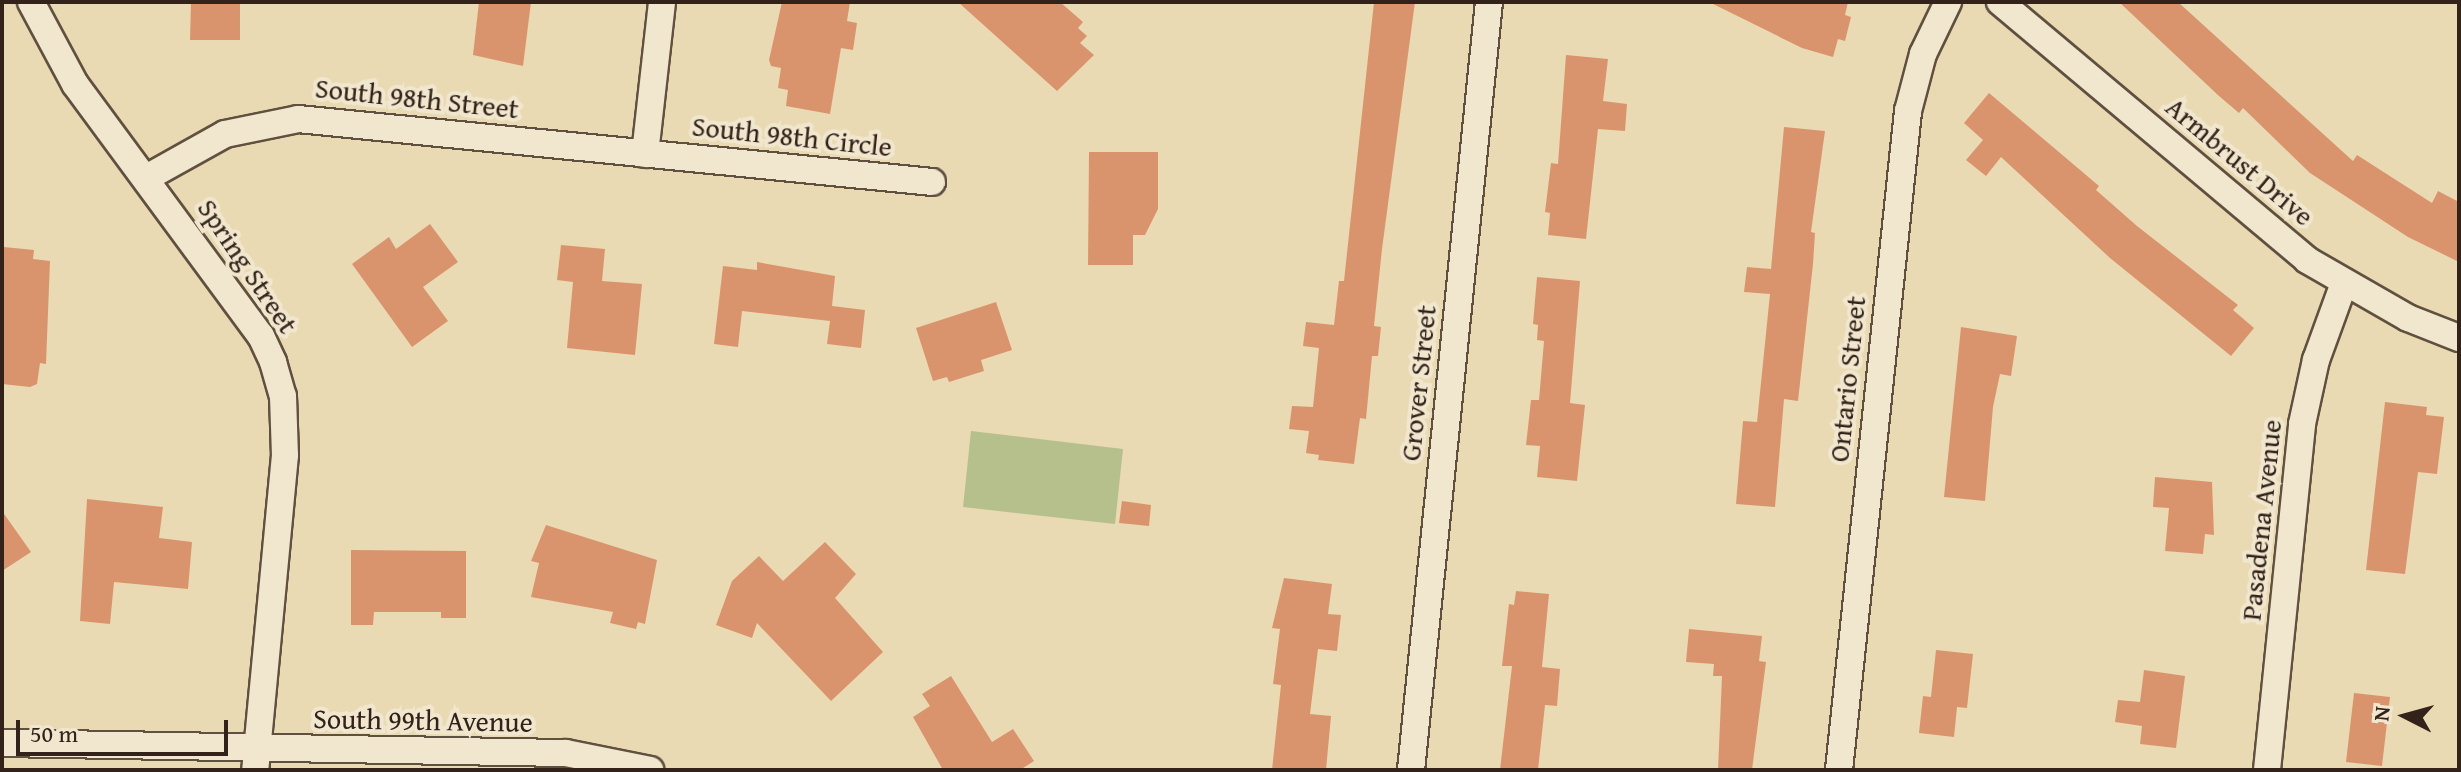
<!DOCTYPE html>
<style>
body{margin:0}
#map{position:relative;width:2461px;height:772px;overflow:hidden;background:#e9dab3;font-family:"Gentium Book Plus",serif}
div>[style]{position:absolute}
.green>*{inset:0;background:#b6c08c}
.building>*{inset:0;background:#da946d}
.roads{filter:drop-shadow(2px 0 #605040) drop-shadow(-2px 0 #605040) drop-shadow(0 2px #605040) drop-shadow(0 -2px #605040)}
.street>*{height:26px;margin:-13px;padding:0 13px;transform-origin:13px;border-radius:13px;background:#f1e7ce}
span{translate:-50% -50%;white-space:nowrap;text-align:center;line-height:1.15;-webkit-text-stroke:8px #f1e7ce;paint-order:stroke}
.street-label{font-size:28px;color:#32221a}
.frame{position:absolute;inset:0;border:4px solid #32221a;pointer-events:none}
.north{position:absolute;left:2365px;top:676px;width:80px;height:80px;-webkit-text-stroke:6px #f1e7ce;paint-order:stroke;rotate:276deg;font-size:22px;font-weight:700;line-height:32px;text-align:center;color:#32221a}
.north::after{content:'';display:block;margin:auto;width:28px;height:36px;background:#32221a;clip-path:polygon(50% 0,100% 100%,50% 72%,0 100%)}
.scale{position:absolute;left:16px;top:720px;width:212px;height:36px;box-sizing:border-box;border:4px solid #32221a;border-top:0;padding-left:10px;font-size:24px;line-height:28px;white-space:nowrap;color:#32221a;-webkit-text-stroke:6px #f1e7ce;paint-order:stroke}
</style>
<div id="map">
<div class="green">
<i style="clip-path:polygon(971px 431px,1123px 449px,1115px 524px,963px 507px)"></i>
</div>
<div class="building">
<i style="clip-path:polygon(191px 2px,240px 2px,240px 40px,190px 40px)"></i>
<i style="clip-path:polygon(479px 2px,531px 2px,523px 66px,473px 55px)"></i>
<i style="clip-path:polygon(782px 2px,850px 2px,847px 21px,857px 23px,853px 50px,841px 48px,830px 114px,786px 106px,788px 90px,778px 88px,781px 68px,771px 66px,769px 60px)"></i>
<i style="clip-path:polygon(958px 2px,1060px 2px,1083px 22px,1078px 28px,1087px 36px,1080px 43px,1094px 55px,1057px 91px)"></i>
<i style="clip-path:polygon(1374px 2px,1415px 2px,1382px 249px,1374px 326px,1381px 327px,1378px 356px,1372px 356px,1366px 419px,1360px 418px,1354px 464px,1318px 460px,1319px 455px,1306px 453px,1309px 431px,1289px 429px,1292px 406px,1313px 407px,1319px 348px,1303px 346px,1306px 322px,1334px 325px,1339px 281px,1344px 281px)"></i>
<i style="clip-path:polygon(1709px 2px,1848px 2px,1845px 15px,1851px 17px,1845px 41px,1838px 39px,1833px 57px,1802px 48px)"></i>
<i style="clip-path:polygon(2119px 2px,2178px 2px,2353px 161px,2357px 155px,2432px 203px,2438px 191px,2459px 202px,2459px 262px,2408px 237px,2310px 173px,2243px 108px,2239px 113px,2219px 96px)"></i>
<i style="clip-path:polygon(1566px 55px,1608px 59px,1603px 101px,1627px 104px,1625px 131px,1598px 129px,1586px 239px,1548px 235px,1550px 213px,1545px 212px,1551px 163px,1558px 164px)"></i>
<i style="clip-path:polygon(1989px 93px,2099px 186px,2096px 190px,2137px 226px,2238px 305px,2233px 310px,2254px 328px,2231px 356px,2110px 258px,2001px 157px,1986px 176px,1966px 160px,1983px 140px,1964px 123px)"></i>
<i style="clip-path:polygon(1784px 127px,1825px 131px,1811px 232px,1815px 233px,1813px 264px,1798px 401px,1784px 399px,1775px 507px,1736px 504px,1743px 421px,1757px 422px,1770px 294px,1744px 292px,1747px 267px,1771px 269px)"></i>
<i style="clip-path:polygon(1089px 152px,1158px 152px,1158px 209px,1145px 235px,1133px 235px,1133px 265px,1088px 265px)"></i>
<i style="clip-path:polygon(430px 224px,458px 262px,423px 287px,448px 321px,412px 347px,352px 264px,389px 237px,396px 249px)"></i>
<i style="clip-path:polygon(561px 245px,605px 249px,602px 281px,642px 284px,635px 355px,567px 348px,573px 282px,557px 280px)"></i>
<i style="clip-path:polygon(4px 247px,34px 250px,33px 259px,50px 261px,46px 364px,40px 363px,37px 384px,30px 387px,2px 384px)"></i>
<i style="clip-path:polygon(757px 262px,835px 276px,832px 306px,865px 310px,861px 348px,827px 344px,830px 321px,742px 311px,738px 347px,714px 344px,723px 266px,757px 270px)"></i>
<i style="clip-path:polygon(1537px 277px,1580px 281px,1570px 403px,1585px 405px,1577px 481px,1537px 477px,1540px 446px,1526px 445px,1531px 400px,1539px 400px,1544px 341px,1537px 340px,1538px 325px,1533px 324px)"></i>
<i style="clip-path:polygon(996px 302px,1012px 350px,981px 360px,984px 371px,949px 382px,947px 377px,933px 381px,916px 328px)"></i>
<i style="clip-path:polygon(1961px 327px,2017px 336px,2011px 376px,2000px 374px,1993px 407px,1985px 501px,1944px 497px)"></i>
<i style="clip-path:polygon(2385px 402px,2427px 407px,2426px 415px,2444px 417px,2437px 474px,2418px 472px,2405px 574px,2366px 570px)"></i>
<i style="clip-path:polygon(2155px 477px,2212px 482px,2214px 535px,2205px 534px,2203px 554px,2165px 551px,2169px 508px,2153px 507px)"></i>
<i style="clip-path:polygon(87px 499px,163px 507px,159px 538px,192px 542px,188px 589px,114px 582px,110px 624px,80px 621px)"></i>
<i style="clip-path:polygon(1122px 501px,1151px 505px,1149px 526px,1119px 523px)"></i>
<i style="clip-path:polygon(2px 511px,31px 552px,2px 571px)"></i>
<i style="clip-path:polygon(546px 525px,657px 560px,645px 624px,638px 622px,636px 629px,610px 623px,613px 612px,531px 597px,539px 563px,531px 561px)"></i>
<i style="clip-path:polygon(825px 542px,856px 574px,835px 598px,883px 652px,831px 701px,757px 623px,752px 638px,716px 625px,732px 581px,759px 556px,783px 581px)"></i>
<i style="clip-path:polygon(351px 550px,466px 551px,466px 618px,441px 618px,441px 612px,374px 612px,373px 625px,351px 625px)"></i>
<i style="clip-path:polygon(1284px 578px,1332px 584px,1328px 614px,1341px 615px,1337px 651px,1318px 649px,1310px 714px,1331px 716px,1326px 770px,1272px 770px,1281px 685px,1273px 684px,1280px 629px,1272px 628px)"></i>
<i style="clip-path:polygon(1516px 591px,1549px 594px,1542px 667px,1560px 669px,1557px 706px,1545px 705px,1538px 770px,1500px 770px,1512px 666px,1502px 666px,1509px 604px,1514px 605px)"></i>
<i style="clip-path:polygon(1689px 629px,1762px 636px,1759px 661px,1766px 662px,1752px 770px,1718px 770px,1722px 676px,1713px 676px,1714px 664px,1686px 662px)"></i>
<i style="clip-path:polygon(1936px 650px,1973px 654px,1967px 708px,1957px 707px,1954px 737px,1919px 733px,1923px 696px,1931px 697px)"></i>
<i style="clip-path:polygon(2144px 670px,2185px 676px,2176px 748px,2140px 744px,2142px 726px,2115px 722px,2118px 700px,2140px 702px)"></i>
<i style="clip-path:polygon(951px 676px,992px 742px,1013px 729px,1034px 761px,1020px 770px,943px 770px,913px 717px,930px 706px,922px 694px)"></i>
<i style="clip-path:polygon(2354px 693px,2390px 697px,2382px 766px,2346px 762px)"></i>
</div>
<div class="roads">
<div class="street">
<i style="left:31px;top:2px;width:93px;rotate:61.8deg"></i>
<i style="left:75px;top:84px;width:313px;rotate:53.6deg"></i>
<i style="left:261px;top:336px;width:29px;rotate:65deg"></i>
<i style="left:273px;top:362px;width:35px;rotate:74deg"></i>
<i style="left:283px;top:396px;width:59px;rotate:88.1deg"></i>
<i style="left:285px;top:455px;width:316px;rotate:95.4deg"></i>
<i style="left:2000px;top:2px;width:401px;rotate:40deg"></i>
<i style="left:2307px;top:260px;width:116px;rotate:29.9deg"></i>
<i style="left:2408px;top:318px;width:55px;rotate:21.4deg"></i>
<i style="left:645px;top:154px;width:153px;rotate:-83.6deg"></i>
<i style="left:148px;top:177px;width:88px;rotate:-29.2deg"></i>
<i style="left:225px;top:134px;width:75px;rotate:-11.6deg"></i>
<i style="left:298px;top:119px;width:637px;rotate:5.67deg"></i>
<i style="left:2px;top:743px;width:564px;rotate:1.02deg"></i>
<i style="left:566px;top:753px;width:86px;rotate:11.4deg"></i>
<i style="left:1411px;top:770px;width:772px;rotate:-84.2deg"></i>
<i style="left:1839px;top:770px;width:663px;rotate:-84.02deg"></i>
<i style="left:1908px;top:111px;width:59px;rotate:-75.3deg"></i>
<i style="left:1923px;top:54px;width:58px;rotate:-64.3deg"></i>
<i style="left:2267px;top:770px;width:348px;rotate:-84.2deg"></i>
<i style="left:2302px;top:424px;width:66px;rotate:-77.7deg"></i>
<i style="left:2316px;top:360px;width:82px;rotate:-70deg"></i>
</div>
</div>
<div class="street-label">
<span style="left:417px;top:98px;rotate:6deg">South 98th Street</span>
<span style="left:792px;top:136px;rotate:6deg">South 98th Circle</span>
<span style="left:2240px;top:161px;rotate:40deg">Armbrust Drive</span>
<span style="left:248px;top:266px;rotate:56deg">Spring Street</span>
<span style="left:1847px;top:379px;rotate:-84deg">Ontario Street</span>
<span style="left:1418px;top:383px;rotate:-84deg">Grover Street</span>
<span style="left:2261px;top:520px;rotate:-84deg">Pasadena Avenue</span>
<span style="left:423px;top:720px;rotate:1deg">South 99th Avenue</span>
</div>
<div class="frame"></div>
<div class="north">N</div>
<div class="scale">50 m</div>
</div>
